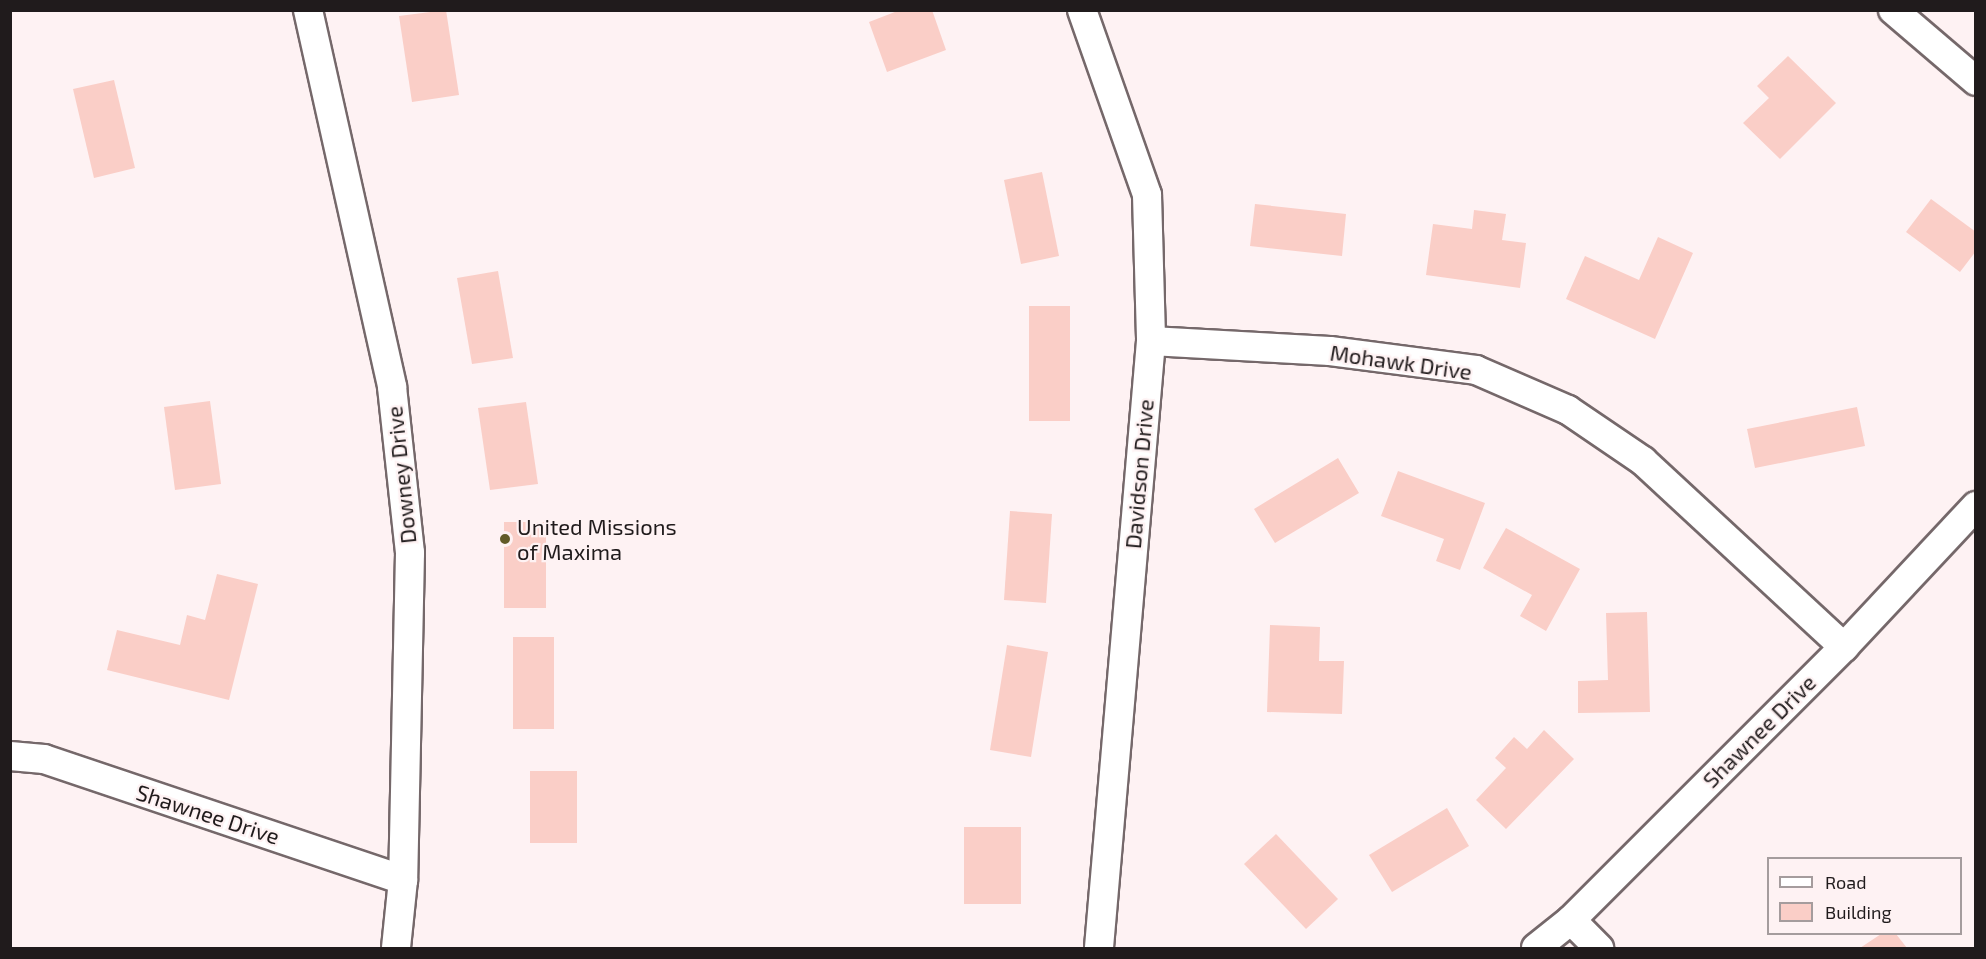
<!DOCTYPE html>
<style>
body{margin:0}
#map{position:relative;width:1986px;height:959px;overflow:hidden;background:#fef2f3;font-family:"Exo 2",sans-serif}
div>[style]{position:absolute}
.building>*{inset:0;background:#facec7}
.roads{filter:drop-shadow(2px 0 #75686a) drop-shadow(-2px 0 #75686a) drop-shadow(0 2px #75686a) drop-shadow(0 -2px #75686a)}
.minor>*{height:28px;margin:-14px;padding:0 14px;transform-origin:14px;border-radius:14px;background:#fff}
.dots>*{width:16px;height:16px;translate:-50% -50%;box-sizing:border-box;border:3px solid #fef2f3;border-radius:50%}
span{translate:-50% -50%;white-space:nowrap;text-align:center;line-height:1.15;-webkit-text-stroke:4.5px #fef2f3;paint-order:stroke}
.street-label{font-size:22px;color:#201b1c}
.poi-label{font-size:22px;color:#201b1c}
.left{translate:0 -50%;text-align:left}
.frame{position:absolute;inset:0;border:12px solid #201b1c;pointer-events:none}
.legend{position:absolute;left:1767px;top:857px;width:195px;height:78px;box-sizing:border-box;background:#fef2f3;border:2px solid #a59c9d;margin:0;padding:8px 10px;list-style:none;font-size:18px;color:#201b1c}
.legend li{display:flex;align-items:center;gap:12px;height:30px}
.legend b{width:30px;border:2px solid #a59c9d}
</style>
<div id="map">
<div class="building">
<i style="clip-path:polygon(446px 10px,459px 95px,412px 102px,399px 16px)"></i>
<i style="clip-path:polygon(900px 10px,932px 10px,946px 50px,887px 72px,869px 22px)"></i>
<i style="clip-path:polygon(1788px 56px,1836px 103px,1780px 159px,1743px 123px,1769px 98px,1757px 86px)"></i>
<i style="clip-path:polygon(114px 80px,135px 168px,94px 178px,73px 89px)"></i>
<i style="clip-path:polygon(1042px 172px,1059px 256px,1021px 264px,1004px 180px)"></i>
<i style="clip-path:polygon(1931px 199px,1976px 232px,1976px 251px,1960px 272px,1906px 232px)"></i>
<i style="clip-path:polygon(1255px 204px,1346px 214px,1342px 256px,1250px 246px)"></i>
<i style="clip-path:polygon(1474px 210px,1506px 214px,1502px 240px,1526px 243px,1520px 288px,1426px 275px,1433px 224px,1472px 229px)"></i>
<i style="clip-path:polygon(1658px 237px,1693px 253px,1655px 339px,1566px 299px,1585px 256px,1639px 280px)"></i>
<i style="clip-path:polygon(498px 271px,513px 358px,472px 364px,457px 278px)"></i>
<i style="clip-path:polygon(1029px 306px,1070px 306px,1070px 421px,1029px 421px)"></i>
<i style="clip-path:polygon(210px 401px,221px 484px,175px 490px,164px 407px)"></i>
<i style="clip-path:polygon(526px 402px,538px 484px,490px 490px,478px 408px)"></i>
<i style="clip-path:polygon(1857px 407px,1865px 446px,1755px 468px,1747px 429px)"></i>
<i style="clip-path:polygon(1338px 458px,1359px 493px,1275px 543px,1254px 509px)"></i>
<i style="clip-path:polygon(1398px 471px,1485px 503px,1460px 570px,1436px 561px,1444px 539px,1381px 516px)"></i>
<i style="clip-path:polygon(1010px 511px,1052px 514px,1046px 603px,1004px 600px)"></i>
<i style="clip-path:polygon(504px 522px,546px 522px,546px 608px,504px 608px)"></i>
<i style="clip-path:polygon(1506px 528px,1580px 569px,1546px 631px,1520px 616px,1532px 595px,1483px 568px)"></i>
<i style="clip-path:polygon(217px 574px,258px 584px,229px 700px,107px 670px,117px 630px,180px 645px,187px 615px,205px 620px)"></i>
<i style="clip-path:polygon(1647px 612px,1650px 712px,1578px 713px,1578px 681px,1608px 680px,1606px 613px)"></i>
<i style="clip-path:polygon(1270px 625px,1320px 627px,1319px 661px,1344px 661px,1342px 714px,1267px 712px)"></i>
<i style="clip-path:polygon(513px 637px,554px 637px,554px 729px,513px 729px)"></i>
<i style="clip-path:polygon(1007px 645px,1048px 652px,1031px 757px,990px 750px)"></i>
<i style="clip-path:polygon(1544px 730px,1574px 759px,1506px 829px,1476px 800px,1506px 768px,1495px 758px,1514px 737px,1527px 749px)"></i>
<i style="clip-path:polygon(530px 771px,577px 771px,577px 843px,530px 843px)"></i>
<i style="clip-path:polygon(1447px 808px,1469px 846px,1392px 892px,1369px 855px)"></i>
<i style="clip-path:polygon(964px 827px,1021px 827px,1021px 904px,964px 904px)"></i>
<i style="clip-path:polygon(1276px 834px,1338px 899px,1306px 929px,1244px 864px)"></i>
<i style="clip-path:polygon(1881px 934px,1896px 934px,1907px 948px,1860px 948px)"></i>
</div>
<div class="roads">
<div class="minor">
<i style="left:308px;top:10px;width:386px;rotate:77.4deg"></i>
<i style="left:392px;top:387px;width:167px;rotate:83.8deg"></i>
<i style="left:410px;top:553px;width:327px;rotate:91.2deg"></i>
<i style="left:403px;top:880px;width:68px;rotate:95.9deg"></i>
<i style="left:1082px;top:10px;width:196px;rotate:70.6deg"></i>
<i style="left:1147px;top:195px;width:146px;rotate:88.4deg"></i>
<i style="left:1151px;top:341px;width:609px;rotate:94.9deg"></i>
<i style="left:1893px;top:10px;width:109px;rotate:40.5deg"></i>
<i style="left:1151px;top:341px;width:179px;rotate:3.2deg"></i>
<i style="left:1330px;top:351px;width:147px;rotate:7.4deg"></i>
<i style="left:1476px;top:370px;width:100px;rotate:23.5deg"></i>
<i style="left:1568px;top:410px;width:91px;rotate:34.2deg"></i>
<i style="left:1643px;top:461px;width:274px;rotate:42.8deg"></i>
<i style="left:10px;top:756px;width:34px;rotate:5deg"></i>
<i style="left:44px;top:759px;width:379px;rotate:18.6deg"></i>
<i style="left:1571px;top:920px;width:40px;rotate:45deg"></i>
<i style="left:1536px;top:948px;width:45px;rotate:-38.7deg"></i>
<i style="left:1571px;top:920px;width:386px;rotate:-45deg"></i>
<i style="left:1844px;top:647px;width:193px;rotate:-46.9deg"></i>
</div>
</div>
<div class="dots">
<i style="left:505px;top:539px;background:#625b28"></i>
</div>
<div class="street-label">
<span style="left:1401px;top:362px;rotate:8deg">Mohawk Drive</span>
<span style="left:1139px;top:474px;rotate:-85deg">Davidson Drive</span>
<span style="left:401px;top:475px;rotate:-96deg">Downey Drive</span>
<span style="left:1759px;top:731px;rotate:-45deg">Shawnee Drive</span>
<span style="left:208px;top:814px;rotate:18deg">Shawnee Drive</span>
</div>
<div class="poi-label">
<span class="left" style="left:517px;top:539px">United Missions<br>of Maxima</span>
</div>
<div class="frame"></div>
<ul class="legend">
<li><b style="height:8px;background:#fff"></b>Road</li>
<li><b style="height:16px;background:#facec7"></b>Building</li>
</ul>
</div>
